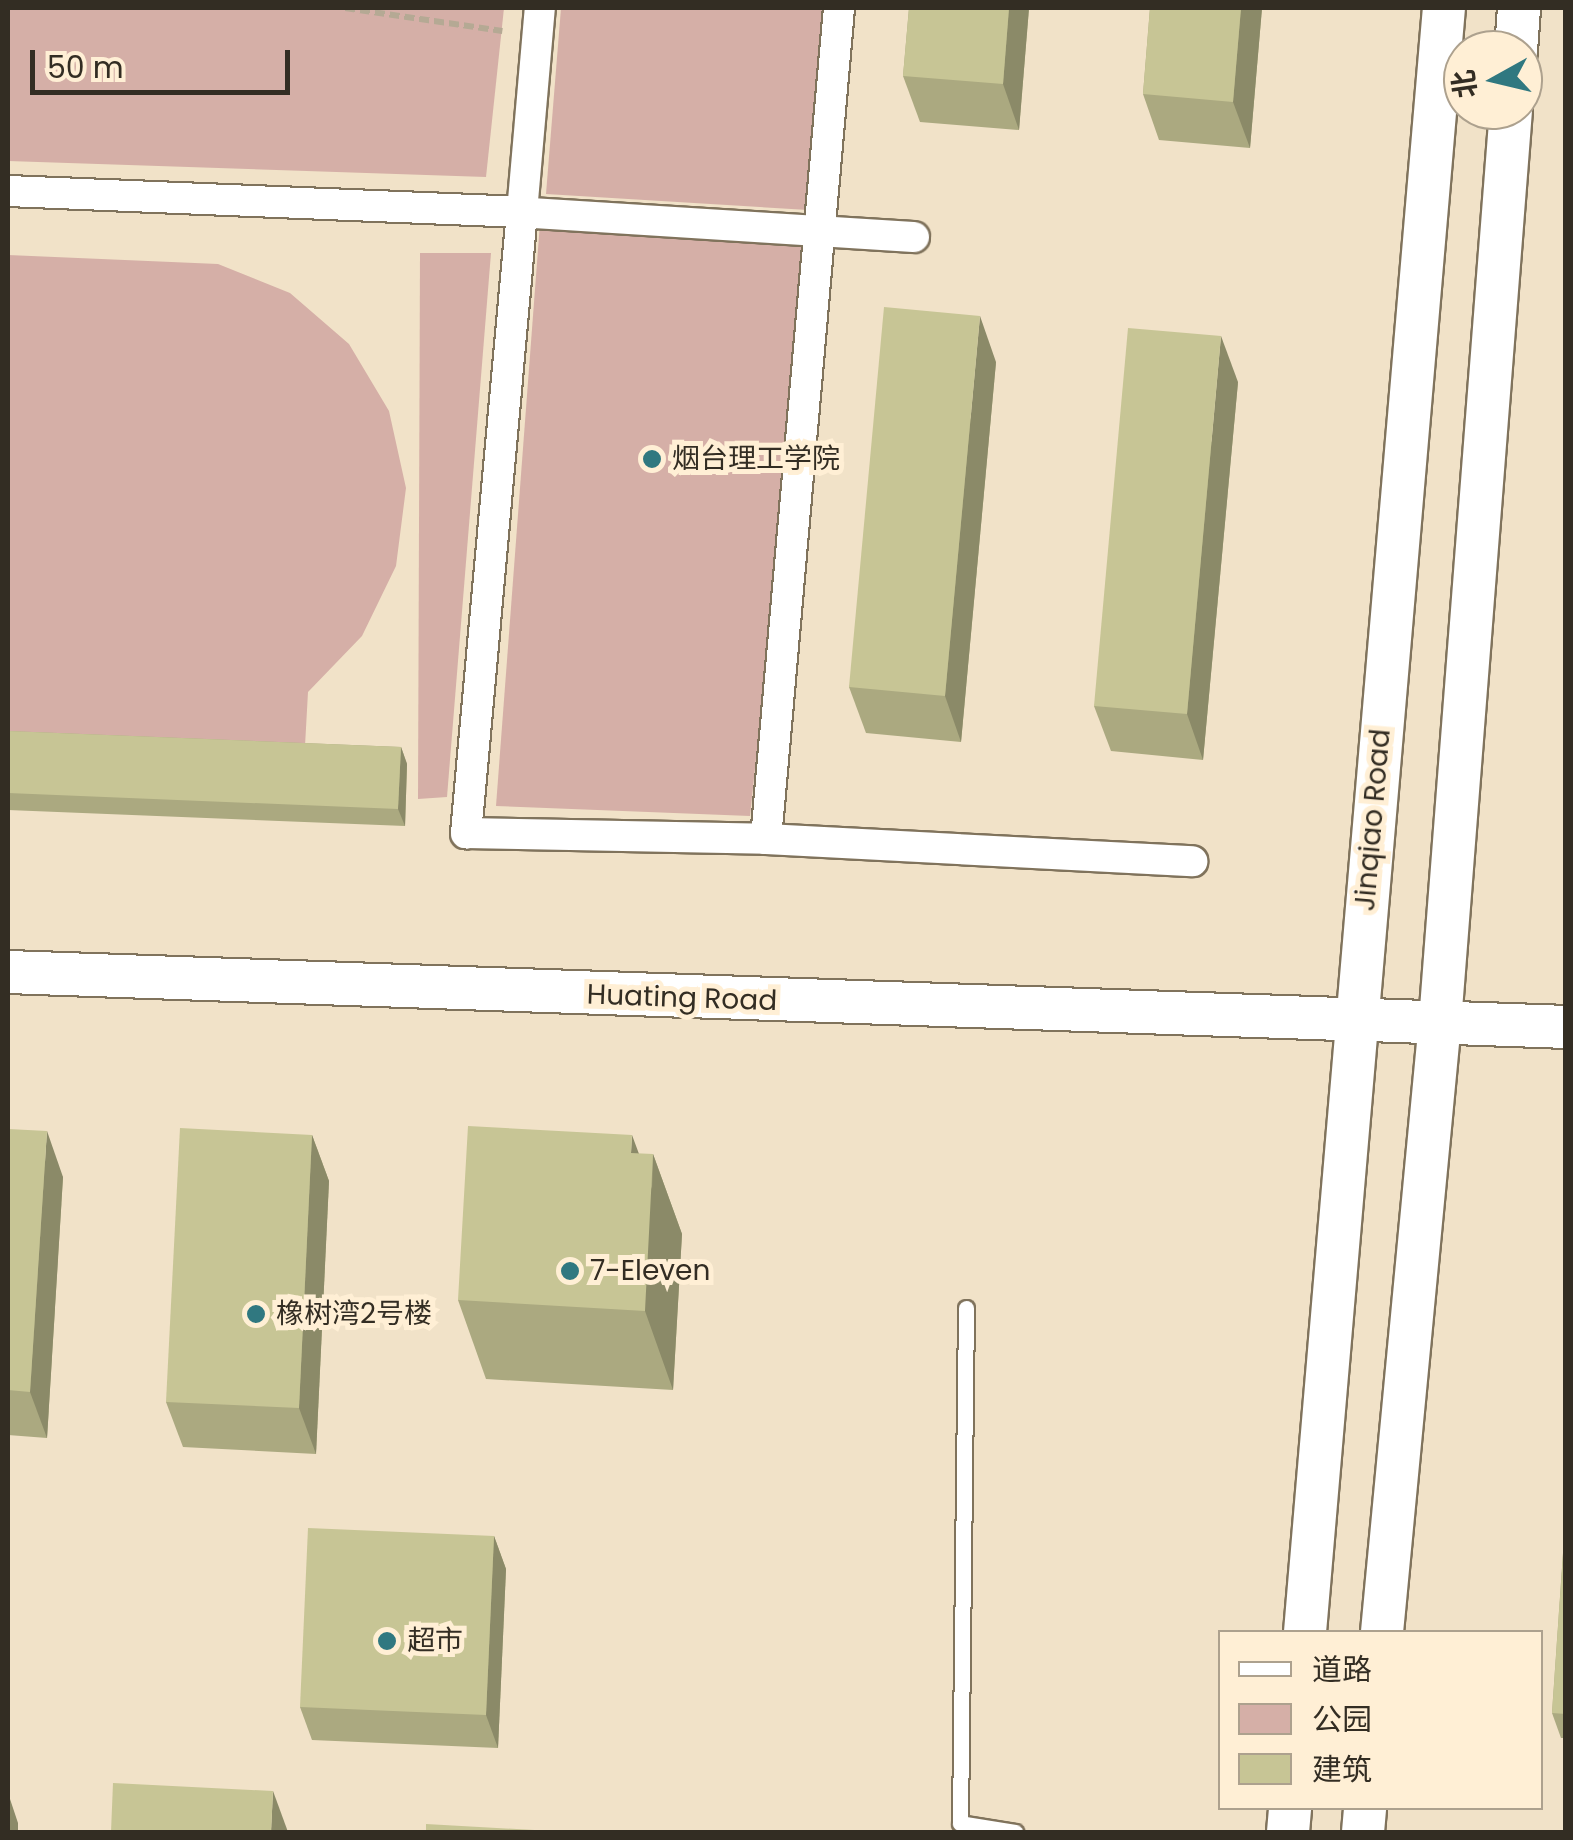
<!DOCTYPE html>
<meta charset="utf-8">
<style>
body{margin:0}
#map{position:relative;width:1573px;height:1840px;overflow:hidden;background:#f1e2c8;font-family:Poppins,"Noto Sans SC",sans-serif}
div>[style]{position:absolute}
.green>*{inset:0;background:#d5afa7}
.path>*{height:6px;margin-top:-3px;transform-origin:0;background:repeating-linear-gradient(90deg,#b5a994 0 10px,transparent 0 15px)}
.roads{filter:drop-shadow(2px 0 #80735c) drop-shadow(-2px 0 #80735c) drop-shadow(0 2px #80735c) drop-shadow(0 -2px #80735c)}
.lane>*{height:15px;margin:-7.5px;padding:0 7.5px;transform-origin:7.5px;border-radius:7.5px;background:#fff}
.street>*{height:30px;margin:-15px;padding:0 15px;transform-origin:15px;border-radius:15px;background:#fff}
.secondary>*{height:42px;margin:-21px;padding:0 21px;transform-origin:21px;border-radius:21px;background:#fff}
.wall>*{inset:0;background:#aba980}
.shaded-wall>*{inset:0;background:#8b8a68}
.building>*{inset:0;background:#c7c595}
.dots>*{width:28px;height:28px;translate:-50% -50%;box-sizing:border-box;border:5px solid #ffefd5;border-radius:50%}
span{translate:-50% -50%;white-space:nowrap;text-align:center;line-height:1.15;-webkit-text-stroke:10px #ffefd5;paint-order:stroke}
.poi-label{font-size:28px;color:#332d23}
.left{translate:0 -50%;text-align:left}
.street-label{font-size:28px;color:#332d23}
.frame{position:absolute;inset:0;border:10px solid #332d23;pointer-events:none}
.legend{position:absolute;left:1218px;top:1630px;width:325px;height:180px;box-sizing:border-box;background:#ffefd5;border:2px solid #ada18e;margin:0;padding:12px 18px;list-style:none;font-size:30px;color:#332d23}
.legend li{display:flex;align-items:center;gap:20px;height:50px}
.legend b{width:50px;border:2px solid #ada18e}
.north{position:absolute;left:1443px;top:30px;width:100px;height:100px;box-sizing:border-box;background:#ffefd5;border:2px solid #ada18e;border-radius:50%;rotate:262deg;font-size:28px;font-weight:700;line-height:40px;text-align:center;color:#332d23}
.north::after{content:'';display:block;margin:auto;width:35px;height:45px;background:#307880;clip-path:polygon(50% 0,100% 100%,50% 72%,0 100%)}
.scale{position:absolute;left:30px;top:50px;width:260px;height:45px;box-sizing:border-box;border:5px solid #332d23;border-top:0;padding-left:12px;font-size:30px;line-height:35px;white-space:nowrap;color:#332d23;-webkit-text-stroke:8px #ffefd5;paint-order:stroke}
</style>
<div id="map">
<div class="green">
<i style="clip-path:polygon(8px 8px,504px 8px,486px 177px,8px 161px)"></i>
<i style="clip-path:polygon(561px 8px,826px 8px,808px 210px,546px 194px)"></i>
<i style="clip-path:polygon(540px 223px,810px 243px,750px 816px,496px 806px)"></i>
<i style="clip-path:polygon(420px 253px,491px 253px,447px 797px,418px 799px)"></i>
<i style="clip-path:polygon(8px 255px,218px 264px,290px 293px,349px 344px,389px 411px,406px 488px,396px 566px,362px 636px,308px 692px,305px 746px,8px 733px)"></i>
</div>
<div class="path">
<i style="left:345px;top:8px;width:159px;rotate:8.3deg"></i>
</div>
<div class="roads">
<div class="lane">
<i style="left:966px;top:1308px;width:515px;rotate:90.67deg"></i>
<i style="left:960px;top:1823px;width:56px;rotate:9.3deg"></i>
</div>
<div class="street">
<i style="left:8px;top:191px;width:514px;rotate:2.34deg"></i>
<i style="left:522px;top:212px;width:205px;rotate:-85deg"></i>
<i style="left:914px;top:237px;width:393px;rotate:-176.4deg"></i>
<i style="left:522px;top:212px;width:624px;rotate:95.15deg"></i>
<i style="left:466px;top:833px;width:300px;rotate:1.1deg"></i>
<i style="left:766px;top:839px;width:427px;rotate:3deg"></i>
<i style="left:766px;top:839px;width:834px;rotate:-84.98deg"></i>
</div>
<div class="secondary">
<i style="left:1516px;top:50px;width:42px;rotate:-85.9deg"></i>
<i style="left:8px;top:972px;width:1559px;rotate:2.02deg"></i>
<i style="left:1305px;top:1632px;width:1630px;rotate:-85.11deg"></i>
<i style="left:1382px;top:1632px;width:613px;rotate:-84.57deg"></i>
<i style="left:1440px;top:1022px;width:915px;rotate:-85.55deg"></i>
<i style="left:1288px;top:1832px;width:24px;rotate:-85deg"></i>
<i style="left:1363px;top:1832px;width:24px;rotate:-85deg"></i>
</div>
</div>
<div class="wall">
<i style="clip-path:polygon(909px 8px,1029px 8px,1019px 130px,920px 122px,903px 76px)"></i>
<i style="clip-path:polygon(1150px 8px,1262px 8px,1250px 148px,1159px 140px,1143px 94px)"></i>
<i style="clip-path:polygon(996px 362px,961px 742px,866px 733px,849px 687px)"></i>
<i style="clip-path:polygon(1238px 382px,1203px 760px,1111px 751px,1094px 706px)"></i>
<i style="clip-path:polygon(8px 731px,401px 747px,407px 764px,405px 826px,8px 810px)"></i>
<i style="clip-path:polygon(8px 1129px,63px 1177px,47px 1438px,8px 1435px)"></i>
<i style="clip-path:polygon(312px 1135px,329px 1181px,316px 1454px,183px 1447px,166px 1402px)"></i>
<i style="clip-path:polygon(639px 1154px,653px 1154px,682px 1234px,673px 1390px,486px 1379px,458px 1300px)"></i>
<i style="clip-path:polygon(1566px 1510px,1566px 1738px,1561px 1738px,1552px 1713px)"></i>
<i style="clip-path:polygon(494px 1536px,506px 1569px,498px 1748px,312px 1740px,300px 1707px)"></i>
</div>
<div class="shaded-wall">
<i style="clip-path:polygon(1009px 8px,1029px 8px,1019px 130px,1003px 84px)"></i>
<i style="clip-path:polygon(1241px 8px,1262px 8px,1250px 148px,1233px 102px)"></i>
<i style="clip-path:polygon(980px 316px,996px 362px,961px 742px,945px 696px)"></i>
<i style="clip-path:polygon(1221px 336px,1238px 382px,1203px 760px,1187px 714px)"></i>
<i style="clip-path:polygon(401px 747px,407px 764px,405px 826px,398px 809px)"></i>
<i style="clip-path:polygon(47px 1131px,63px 1177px,47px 1438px,30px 1392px)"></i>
<i style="clip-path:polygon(312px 1135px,329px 1181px,316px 1454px,299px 1408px)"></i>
<i style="clip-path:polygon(632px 1135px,652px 1189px,653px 1154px,682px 1234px,673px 1390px,645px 1311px,631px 1153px)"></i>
<i style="clip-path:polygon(494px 1536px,506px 1569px,498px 1748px,486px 1715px)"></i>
<i style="clip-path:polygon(273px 1791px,288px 1832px,271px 1832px)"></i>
<i style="clip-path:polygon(8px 1793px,18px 1823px,18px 1832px,8px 1832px)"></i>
</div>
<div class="building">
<i style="clip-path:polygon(909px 8px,1009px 8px,1003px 84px,903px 76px)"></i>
<i style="clip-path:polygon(1150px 8px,1241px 8px,1233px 102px,1143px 94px)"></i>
<i style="clip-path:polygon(884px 307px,980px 316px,945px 696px,849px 687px)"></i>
<i style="clip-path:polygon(1128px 328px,1221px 336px,1187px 714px,1094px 706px)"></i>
<i style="clip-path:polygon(8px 731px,401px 747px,398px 809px,8px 793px)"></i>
<i style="clip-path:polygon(468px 1126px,632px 1135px,631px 1153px,653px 1154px,645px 1311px,458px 1300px)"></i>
<i style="clip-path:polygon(180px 1128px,312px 1135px,299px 1408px,166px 1402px)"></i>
<i style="clip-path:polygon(8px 1129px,47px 1131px,30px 1392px,8px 1390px)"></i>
<i style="clip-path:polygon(1566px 1510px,1566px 1714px,1552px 1713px)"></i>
<i style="clip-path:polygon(308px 1528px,494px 1536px,486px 1715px,300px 1707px)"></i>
<i style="clip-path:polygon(113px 1783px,273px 1791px,271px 1832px,111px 1832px)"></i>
<i style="clip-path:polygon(426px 1824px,570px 1832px,426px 1832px)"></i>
</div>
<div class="dots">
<i style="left:652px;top:459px;background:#307880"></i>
<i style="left:570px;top:1271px;background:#307880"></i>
<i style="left:256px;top:1314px;background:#307880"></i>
<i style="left:387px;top:1641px;background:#307880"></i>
</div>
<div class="poi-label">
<span class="left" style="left:672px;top:459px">烟台理工学院</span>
<span class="left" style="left:590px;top:1271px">7-Eleven</span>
<span class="left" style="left:276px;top:1314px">橡树湾2号楼</span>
<span class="left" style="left:407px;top:1641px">超市</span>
</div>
<div class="street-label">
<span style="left:1373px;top:820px;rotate:-85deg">Jinqiao Road</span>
<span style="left:682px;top:998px;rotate:2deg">Huating Road</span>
</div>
<div class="frame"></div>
<ul class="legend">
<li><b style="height:12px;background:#fff"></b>道路</li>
<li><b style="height:28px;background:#d5afa7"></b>公园</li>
<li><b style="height:28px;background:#c7c595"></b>建筑</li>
</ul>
<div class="north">北</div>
<div class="scale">50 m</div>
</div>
